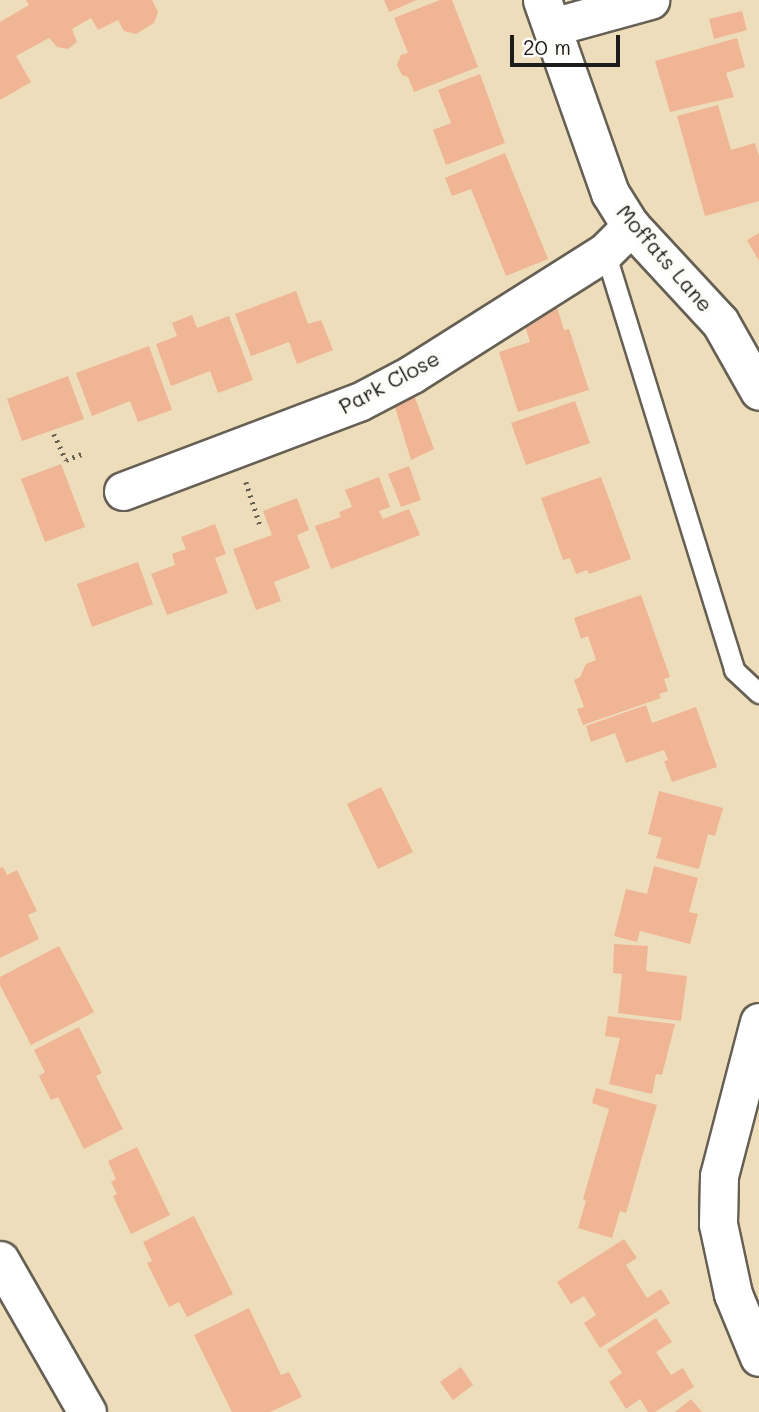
<!DOCTYPE html>
<style>
body{margin:0}
#map{position:relative;width:759px;height:1412px;overflow:hidden;background:#edb;font-family:Mali,sans-serif}
div>[style]{position:absolute}
.building>*{inset:0;background:#efb595}
.path>*{height:4.5px;margin-top:-2.25px;transform-origin:0;background:repeating-linear-gradient(90deg,#666054 0 2px,transparent 0 7px)}
.roads{filter:drop-shadow(2px 0 #666054) drop-shadow(-2px 0 #666054) drop-shadow(0 2px #666054) drop-shadow(0 -2px #666054)}
.service>*{height:19px;margin:-9.5px;padding:0 9.5px;transform-origin:9.5px;border-radius:9.5px;background:#fff}
.minor>*{height:37px;margin:-18.5px;padding:0 18.5px;transform-origin:18.5px;border-radius:18.5px;background:#fff}
span{translate:-50% -50%;white-space:nowrap;text-align:center;line-height:1.15;-webkit-text-stroke:7px #fdfcf7;paint-order:stroke}
.street-label{font-size:21px;color:#1c1c1c}
.scale{position:absolute;left:510px;top:35px;width:110px;height:32px;box-sizing:border-box;border:4px solid #1c1c1c;border-top:0;padding-left:9px;font-size:21px;line-height:24px;white-space:nowrap;color:#1c1c1c;-webkit-text-stroke:5px #fdfcf7;paint-order:stroke}
</style>
<div id="map">
<div class="building">
<i style="clip-path:polygon(26px 0,152px 0,158px 12px,154px 23px,136px 34px,124px 31px,118px 20px,98px 30px,91px 18px,72px 29px,77px 42px,68px 49px,57px 47px,49px 38px,16px 56px,31px 82px,0 100px,0 22px,29px 5px)"></i>
<i style="clip-path:polygon(384px 0,417px 0,389px 12px)"></i>
<i style="clip-path:polygon(440px 0,452px 0,478px 67px,414px 92px,408px 77px,402px 75px,397px 65px,401px 55px,408px 53px,394px 18px)"></i>
<i style="clip-path:polygon(742px 11px,747px 30px,714px 39px,709px 19px)"></i>
<i style="clip-path:polygon(737px 38px,745px 67px,726px 73px,734px 97px,670px 112px,655px 61px)"></i>
<i style="clip-path:polygon(480px 74px,505px 143px,446px 165px,433px 130px,451px 123px,438px 90px)"></i>
<i style="clip-path:polygon(718px 105px,731px 150px,755px 143px,759px 156px,759px 201px,705px 216px,677px 116px)"></i>
<i style="clip-path:polygon(505px 153px,548px 259px,506px 276px,471px 189px,452px 196px,445px 178px)"></i>
<i style="clip-path:polygon(759px 233px,759px 261px,747px 240px)"></i>
<i style="clip-path:polygon(296px 291px,308px 324px,321px 320px,333px 350px,297px 364px,289px 342px,251px 356px,235px 314px)"></i>
<i style="clip-path:polygon(557px 307px,564px 330px,569px 329px,589px 390px,518px 412px,499px 352px,530px 342px,525px 326px)"></i>
<i style="clip-path:polygon(192px 315px,197px 328px,229px 316px,253px 380px,218px 393px,210px 371px,171px 386px,156px 344px,177px 336px,172px 323px)"></i>
<i style="clip-path:polygon(149px 346px,172px 410px,138px 422px,130px 401px,92px 416px,76px 373px)"></i>
<i style="clip-path:polygon(68px 376px,84px 419px,22px 441px,7px 399px)"></i>
<i style="clip-path:polygon(414px 395px,434px 449px,411px 460px,395px 407px)"></i>
<i style="clip-path:polygon(575px 401px,590px 443px,526px 465px,511px 423px)"></i>
<i style="clip-path:polygon(61px 464px,85px 527px,45px 542px,21px 479px)"></i>
<i style="clip-path:polygon(409px 466px,421px 500px,401px 507px,388px 474px)"></i>
<i style="clip-path:polygon(379px 477px,390px 507px,379px 511px,383px 519px,409px 509px,420px 535px,331px 569px,315px 526px,341px 517px,339px 512px,352px 507px,345px 490px)"></i>
<i style="clip-path:polygon(601px 477px,631px 559px,589px 574px,587px 570px,576px 574px,570px 558px,563px 560px,541px 498px)"></i>
<i style="clip-path:polygon(297px 498px,309px 530px,297px 535px,310px 568px,274px 582px,281px 601px,256px 610px,233px 549px,272px 535px,263px 511px)"></i>
<i style="clip-path:polygon(215px 524px,226px 554px,215px 558px,228px 593px,167px 615px,151px 574px,175px 565px,172px 554px,186px 549px,181px 537px)"></i>
<i style="clip-path:polygon(138px 562px,153px 604px,92px 627px,77px 584px)"></i>
<i style="clip-path:polygon(641px 595px,670px 677px,664px 679px,668px 691px,659px 694px,661px 698px,583px 725px,577px 709px,584px 707px,574px 680px,580px 677px,586px 664px,596px 660px,588px 636px,581px 639px,574px 618px)"></i>
<i style="clip-path:polygon(646px 705px,652px 723px,696px 707px,717px 767px,672px 782px,664px 761px,668px 760px,664px 750px,626px 763px,615px 733px,591px 742px,586px 726px)"></i>
<i style="clip-path:polygon(381px 787px,413px 852px,378px 869px,347px 804px)"></i>
<i style="clip-path:polygon(659px 791px,723px 808px,715px 836px,708px 834px,699px 869px,656px 858px,662px 838px,648px 834px)"></i>
<i style="clip-path:polygon(654px 866px,698px 878px,689px 912px,698px 914px,690px 944px,640px 931px,637px 942px,614px 936px,626px 889px,647px 894px)"></i>
<i style="clip-path:polygon(3px 867px,7px 875px,17px 870px,37px 911px,28px 915px,39px 939px,0 958px,0 868px)"></i>
<i style="clip-path:polygon(614px 944px,648px 946px,646px 971px,687px 976px,681px 1021px,618px 1013px,622px 974px,613px 973px)"></i>
<i style="clip-path:polygon(59px 946px,94px 1012px,31px 1045px,0 985px,0 977px)"></i>
<i style="clip-path:polygon(608px 1016px,675px 1024px,662px 1075px,656px 1074px,652px 1094px,609px 1084px,620px 1038px,605px 1036px)"></i>
<i style="clip-path:polygon(79px 1027px,102px 1073px,96px 1076px,123px 1129px,84px 1149px,58px 1097px,51px 1100px,39px 1076px,45px 1072px,34px 1050px)"></i>
<i style="clip-path:polygon(596px 1088px,657px 1105px,626px 1213px,620px 1211px,612px 1238px,578px 1228px,586px 1201px,583px 1199px,609px 1109px,592px 1103px)"></i>
<i style="clip-path:polygon(137px 1147px,170px 1215px,131px 1234px,113px 1196px,117px 1194px,111px 1182px,116px 1179px,108px 1161px)"></i>
<i style="clip-path:polygon(194px 1216px,233px 1294px,187px 1317px,179px 1302px,169px 1307px,147px 1263px,152px 1261px,143px 1242px)"></i>
<i style="clip-path:polygon(624px 1239px,637px 1258px,626px 1265px,647px 1298px,661px 1289px,670px 1303px,600px 1348px,584px 1323px,596px 1315px,584px 1296px,571px 1304px,557px 1282px)"></i>
<i style="clip-path:polygon(249px 1308px,281px 1375px,289px 1372px,302px 1397px,270px 1412px,232px 1412px,194px 1335px)"></i>
<i style="clip-path:polygon(656px 1318px,672px 1342px,656px 1352px,671px 1375px,683px 1368px,694px 1387px,655px 1412px,648px 1412px,640px 1399px,626px 1409px,609px 1382px,622px 1373px,607px 1350px)"></i>
<i style="clip-path:polygon(461px 1367px,473px 1385px,453px 1400px,440px 1382px)"></i>
<i style="clip-path:polygon(691px 1399px,702px 1412px,675px 1412px)"></i>
</div>
<div class="path">
<i style="left:54px;top:434px;width:29px;rotate:65deg"></i>
<i style="left:66px;top:460px;width:19px;rotate:-21deg"></i>
<i style="left:246px;top:482px;width:48px;rotate:71.9deg"></i>
</div>
<div class="roads">
<div class="service">
<i style="left:605px;top:252px;width:437px;rotate:72.8deg"></i>
<i style="left:734px;top:670px;width:34px;rotate:43deg"></i>
</div>
<div class="minor">
<i style="left:542px;top:0;width:205px;rotate:70.6deg"></i>
<i style="left:610px;top:193px;width:39px;rotate:58deg"></i>
<i style="left:631px;top:226px;width:131px;rotate:47.2deg"></i>
<i style="left:720px;top:322px;width:79px;rotate:60.5deg"></i>
<i style="left:552px;top:27px;width:102px;rotate:-15.4deg"></i>
<i style="left:123px;top:491px;width:252px;rotate:-20.7deg"></i>
<i style="left:359px;top:402px;width:60px;rotate:-27.8deg"></i>
<i style="left:412px;top:374px;width:228px;rotate:-32.3deg"></i>
<i style="left:605px;top:252px;width:37px;rotate:-45deg"></i>
<i style="left:759px;top:1022px;width:159px;rotate:104.6deg"></i>
<i style="left:719px;top:1176px;width:48px;rotate:91.2deg"></i>
<i style="left:718px;top:1224px;width:72px;rotate:77.9deg"></i>
<i style="left:733px;top:1294px;width:68px;rotate:67.6deg"></i>
<i style="left:0;top:1260px;width:175px;rotate:60.2deg"></i>
</div>
</div>
<div class="street-label">
<span style="left:665px;top:258px;rotate:49deg">Moffats Lane</span>
<span style="left:389px;top:382px;rotate:-28deg">Park Close</span>
</div>
<div class="scale">20 m</div>
</div>
